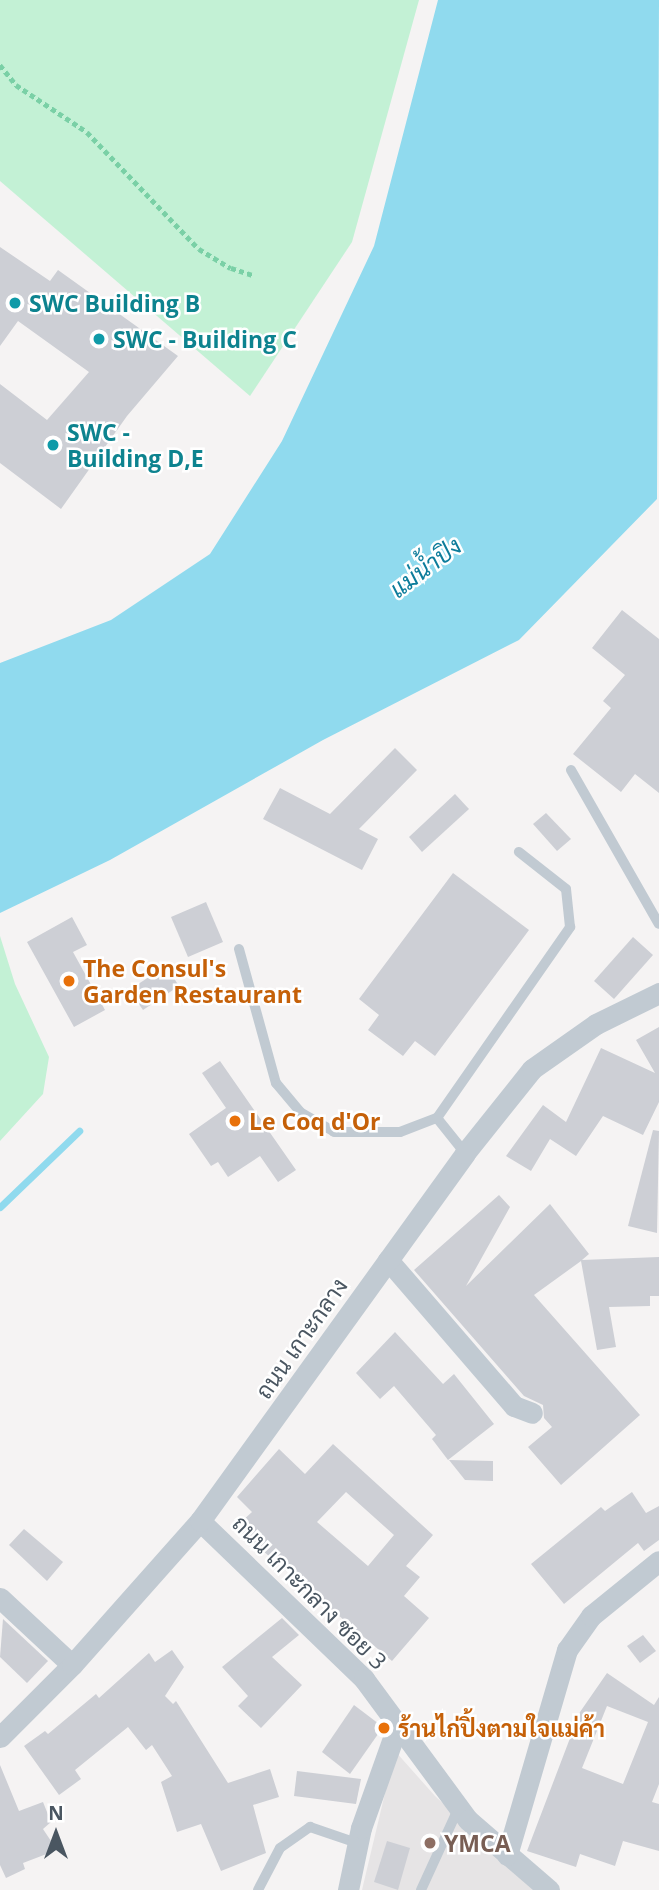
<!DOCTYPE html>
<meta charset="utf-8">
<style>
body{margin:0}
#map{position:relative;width:659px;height:1890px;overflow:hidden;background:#f5f3f3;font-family:"Open Sans",Sarabun,sans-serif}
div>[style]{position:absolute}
.education>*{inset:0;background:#e6e4e5}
.green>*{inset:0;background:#c3f1d5}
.water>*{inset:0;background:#90daee}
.stream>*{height:7px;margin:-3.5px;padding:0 3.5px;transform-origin:3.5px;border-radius:3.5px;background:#90daee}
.building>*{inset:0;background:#cdcfd5}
.path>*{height:4.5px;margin-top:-2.25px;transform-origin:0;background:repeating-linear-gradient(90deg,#7ad0a6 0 5px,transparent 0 8.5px)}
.service>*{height:10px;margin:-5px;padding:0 5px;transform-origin:5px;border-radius:5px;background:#c1cad2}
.minor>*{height:21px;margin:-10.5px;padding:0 10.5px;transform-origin:10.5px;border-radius:10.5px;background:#c1cad2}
.dots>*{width:19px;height:19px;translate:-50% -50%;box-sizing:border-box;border:4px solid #fff;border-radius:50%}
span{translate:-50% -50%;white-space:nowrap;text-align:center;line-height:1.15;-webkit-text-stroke:5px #fff;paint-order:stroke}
.culture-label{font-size:23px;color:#0d838f;font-weight:700}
.left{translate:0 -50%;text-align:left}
.food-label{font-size:23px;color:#c56008;font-weight:700}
.street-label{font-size:23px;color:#4a5661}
.education-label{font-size:23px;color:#785e54;font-weight:700}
.water-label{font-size:24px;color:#0c7c9b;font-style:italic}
.north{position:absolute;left:21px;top:1799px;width:70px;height:70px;-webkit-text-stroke:5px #fff;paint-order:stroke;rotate:0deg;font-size:19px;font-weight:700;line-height:28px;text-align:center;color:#4a5661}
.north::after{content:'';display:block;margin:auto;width:24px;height:32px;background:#4a5661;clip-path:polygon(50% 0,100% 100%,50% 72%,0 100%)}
</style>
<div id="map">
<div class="education">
<i style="clip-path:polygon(395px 1751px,435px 1796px,537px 1890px,362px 1890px)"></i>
</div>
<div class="green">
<i style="clip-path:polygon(0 0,419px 0,352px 242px,250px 396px,0 181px)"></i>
<i style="clip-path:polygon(0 936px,15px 984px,49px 1057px,43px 1094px,0 1141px)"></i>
</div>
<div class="water">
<i style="clip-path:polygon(438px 0,659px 0,657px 499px,519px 640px,323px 740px,110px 860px,0 913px,0 663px,111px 620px,210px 554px,282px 441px,374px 246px)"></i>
</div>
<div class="stream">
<i style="left:0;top:1207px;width:110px;rotate:-43.9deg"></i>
</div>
<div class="building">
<i style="clip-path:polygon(0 247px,50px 281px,58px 270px,178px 356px,127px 416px,61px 509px,0 463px,0 384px,47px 420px,89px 372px,18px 321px,0 346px)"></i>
<i style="clip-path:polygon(622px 610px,659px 639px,659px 793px,635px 774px,621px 792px,573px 754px,611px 708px,603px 701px,625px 675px,592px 648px)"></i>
<i style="clip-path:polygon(395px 748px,417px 770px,359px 829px,378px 839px,362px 870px,263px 819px,280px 788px,330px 814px)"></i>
<i style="clip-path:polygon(455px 794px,469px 809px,422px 852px,409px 837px)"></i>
<i style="clip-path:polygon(546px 813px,571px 839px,557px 851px,533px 824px)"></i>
<i style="clip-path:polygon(453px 873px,529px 930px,435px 1056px,415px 1041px,403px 1056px,368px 1030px,379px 1015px,359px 999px)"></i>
<i style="clip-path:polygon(206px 902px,223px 942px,188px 957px,171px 917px)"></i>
<i style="clip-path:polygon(72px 917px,87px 945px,73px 952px,105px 1010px,74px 1027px,27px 942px)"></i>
<i style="clip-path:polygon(633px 937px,653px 955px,614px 999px,594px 981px)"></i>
<i style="clip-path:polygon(166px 966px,179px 986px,143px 1010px,129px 990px)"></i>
<i style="clip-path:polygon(659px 1027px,659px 1102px,643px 1135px,603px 1116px,576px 1156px,550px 1139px,531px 1171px,506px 1156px,543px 1105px,566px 1122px,601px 1048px,655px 1073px,636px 1040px)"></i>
<i style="clip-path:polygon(220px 1061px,296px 1170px,278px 1182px,260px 1156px,228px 1177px,218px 1162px,211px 1166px,189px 1134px,226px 1108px,202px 1073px)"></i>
<i style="clip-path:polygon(653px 1130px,659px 1131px,657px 1233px,628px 1226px)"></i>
<i style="clip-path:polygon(499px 1195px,510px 1207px,466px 1286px,550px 1204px,589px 1254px,582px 1260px,659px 1257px,659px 1296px,650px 1296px,650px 1306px,609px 1307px,616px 1347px,597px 1350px,581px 1261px,534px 1295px,640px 1415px,561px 1485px,528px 1447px,552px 1427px,544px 1418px,543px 1405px,524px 1396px,414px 1270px)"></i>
<i style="clip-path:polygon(395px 1332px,443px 1384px,454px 1374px,494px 1424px,448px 1460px,432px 1439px,436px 1435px,394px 1386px,380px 1399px,356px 1373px)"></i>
<i style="clip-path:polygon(evenodd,333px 1444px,433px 1535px,406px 1566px,420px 1577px,404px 1596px,429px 1618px,392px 1661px,242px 1533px,247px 1528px,241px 1522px,252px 1512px,237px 1497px,279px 1449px,305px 1474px,333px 1444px,346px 1492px,394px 1535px,368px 1566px,317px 1522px,346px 1492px)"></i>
<i style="clip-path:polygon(449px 1460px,493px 1461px,493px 1481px,465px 1480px)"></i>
<i style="clip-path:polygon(632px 1492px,646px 1513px,659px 1506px,659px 1540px,644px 1551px,638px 1543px,564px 1604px,531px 1564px,601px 1507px,605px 1511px)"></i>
<i style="clip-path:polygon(24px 1529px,63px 1562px,47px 1581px,9px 1545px)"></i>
<i style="clip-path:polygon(282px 1618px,299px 1635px,272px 1657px,302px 1685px,261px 1728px,238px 1706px,248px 1696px,222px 1667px)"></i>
<i style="clip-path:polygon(3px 1619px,48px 1661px,27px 1683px,0 1657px)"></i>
<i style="clip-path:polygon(643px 1635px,656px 1651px,640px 1663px,627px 1646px)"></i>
<i style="clip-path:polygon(172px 1650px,184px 1667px,165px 1696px,173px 1704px,176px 1701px,228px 1783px,270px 1769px,279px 1797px,253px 1805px,266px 1853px,221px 1871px,201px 1824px,177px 1832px,161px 1782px,172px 1776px,152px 1745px,146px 1750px,128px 1727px,75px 1770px,81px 1779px,59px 1795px,24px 1746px,45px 1731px,48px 1734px,96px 1694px,99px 1698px,149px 1653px,155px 1662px)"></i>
<i style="clip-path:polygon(evenodd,607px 1673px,654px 1705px,659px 1697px,659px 1784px,652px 1802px,659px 1804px,659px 1851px,623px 1841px,615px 1866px,580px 1854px,576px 1867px,527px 1851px,580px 1712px,607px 1673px,607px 1706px,648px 1722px,623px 1784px,582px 1768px,607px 1706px)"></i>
<i style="clip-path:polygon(354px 1705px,383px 1727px,350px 1774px,322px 1752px)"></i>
<i style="clip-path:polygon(0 1765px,19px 1811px,43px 1802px,51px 1822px,43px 1829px,57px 1850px,23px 1863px,25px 1869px,6px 1878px,0 1865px)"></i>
<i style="clip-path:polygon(297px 1771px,361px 1779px,356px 1804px,294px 1796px)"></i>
<i style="clip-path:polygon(387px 1841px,410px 1848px,398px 1890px,374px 1882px)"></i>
</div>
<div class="path">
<i style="left:0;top:65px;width:26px;rotate:51deg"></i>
<i style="left:16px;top:85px;width:85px;rotate:33.5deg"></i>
<i style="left:87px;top:132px;width:162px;rotate:46.3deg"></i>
<i style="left:199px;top:249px;width:37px;rotate:31deg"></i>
<i style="left:231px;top:268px;width:23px;rotate:18deg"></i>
</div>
<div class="service">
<i style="left:571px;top:770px;width:177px;rotate:60.3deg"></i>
<i style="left:239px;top:949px;width:139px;rotate:74.6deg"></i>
<i style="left:276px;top:1083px;width:38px;rotate:50deg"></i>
<i style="left:300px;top:1112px;width:39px;rotate:30deg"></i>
<i style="left:334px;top:1132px;width:66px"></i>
<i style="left:400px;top:1132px;width:40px;rotate:-21deg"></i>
<i style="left:465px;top:1153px;width:45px;rotate:-128.7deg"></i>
<i style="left:437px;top:1118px;width:233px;rotate:-55.1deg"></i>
<i style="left:570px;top:927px;width:38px;rotate:-96deg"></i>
<i style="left:566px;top:889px;width:60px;rotate:-141.8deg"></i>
<i style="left:258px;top:1890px;width:47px;rotate:-62.4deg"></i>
<i style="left:280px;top:1848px;width:37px;rotate:-35deg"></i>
<i style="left:310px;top:1827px;width:50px;rotate:18.8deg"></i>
<i style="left:421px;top:1890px;width:91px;rotate:-65.4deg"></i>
</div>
<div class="minor">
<i style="left:388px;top:1260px;width:193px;rotate:49.2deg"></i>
<i style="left:514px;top:1406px;width:19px;rotate:21deg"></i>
<i style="left:200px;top:1521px;width:228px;rotate:43.9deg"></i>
<i style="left:364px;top:1679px;width:175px;rotate:53.6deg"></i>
<i style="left:468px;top:1820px;width:107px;rotate:40.8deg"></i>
<i style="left:0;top:1598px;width:98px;rotate:42.9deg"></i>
<i style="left:0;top:1737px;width:102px;rotate:-45deg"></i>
<i style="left:72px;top:1665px;width:193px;rotate:-48.4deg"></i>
<i style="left:200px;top:1521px;width:453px;rotate:-54.2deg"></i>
<i style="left:465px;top:1153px;width:107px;rotate:-51.4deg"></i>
<i style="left:532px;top:1069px;width:78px;rotate:-35.1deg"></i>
<i style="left:596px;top:1024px;width:70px;rotate:-26.2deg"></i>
<i style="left:507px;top:1855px;width:214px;rotate:-73.7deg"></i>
<i style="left:567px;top:1650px;width:42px;rotate:-54.8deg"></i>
<i style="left:591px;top:1616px;width:87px;rotate:-39deg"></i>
<i style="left:348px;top:1890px;width:63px;rotate:-78.2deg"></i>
<i style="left:361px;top:1828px;width:110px;rotate:-70.4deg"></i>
</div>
<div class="dots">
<i style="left:15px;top:303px;background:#0f9aa8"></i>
<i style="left:99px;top:339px;background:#0f9aa8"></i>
<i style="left:53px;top:445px;background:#0f9aa8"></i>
<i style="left:69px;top:981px;background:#e8710a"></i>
<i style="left:235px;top:1121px;background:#e8710a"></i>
<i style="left:384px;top:1728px;background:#e8710a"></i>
<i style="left:430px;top:1843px;background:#8d6e63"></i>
</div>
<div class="culture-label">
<span class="left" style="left:29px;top:303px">SWC Building B</span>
<span class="left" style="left:113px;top:339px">SWC - Building C</span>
<span class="left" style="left:67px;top:445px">SWC -<br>Building D,E</span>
</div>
<div class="food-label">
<span class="left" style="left:83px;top:981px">The Consul's<br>Garden Restaurant</span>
<span class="left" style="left:249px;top:1121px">Le Coq d'Or</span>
<span class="left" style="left:398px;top:1728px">ร้านไก่ปิ้งตามใจแม่ค้า</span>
</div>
<div class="street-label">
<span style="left:301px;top:1338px;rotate:-55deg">ถนน เกาะกลาง</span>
<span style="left:310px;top:1592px;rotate:45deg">ถนน เกาะกลาง ซอย 3</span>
</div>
<div class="education-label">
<span class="left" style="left:444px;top:1843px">YMCA</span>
</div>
<div class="water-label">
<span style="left:425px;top:567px;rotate:-37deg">แม่น้ำปิง</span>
</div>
<div class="north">N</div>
</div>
